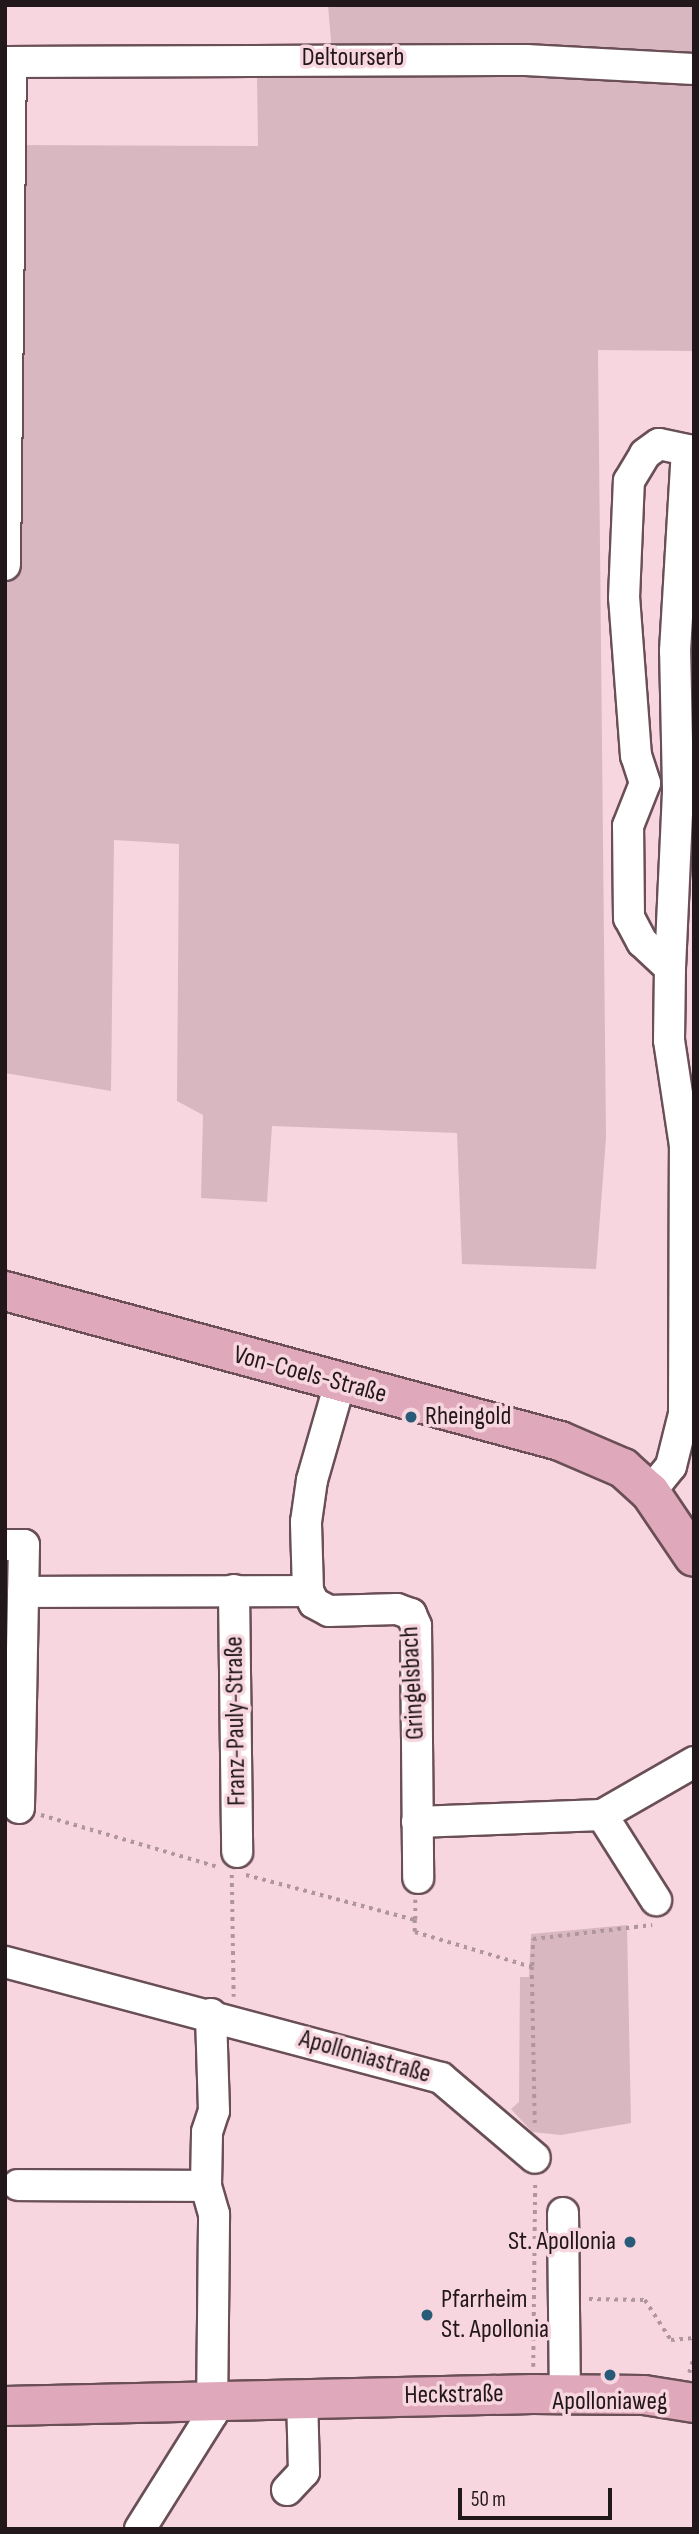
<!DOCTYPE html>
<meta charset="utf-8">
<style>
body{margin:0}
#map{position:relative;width:699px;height:2534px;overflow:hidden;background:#f7d6df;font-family:"Sofia Sans Condensed",sans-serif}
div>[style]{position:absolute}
.green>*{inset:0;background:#d9b7c1}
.path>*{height:3.5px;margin-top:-1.75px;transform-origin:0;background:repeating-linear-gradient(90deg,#af969d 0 3.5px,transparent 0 8.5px)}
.roads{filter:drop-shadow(2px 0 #6a4f57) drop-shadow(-2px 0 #6a4f57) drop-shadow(0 2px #6a4f57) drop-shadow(0 -2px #6a4f57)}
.minor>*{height:30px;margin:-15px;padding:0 15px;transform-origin:15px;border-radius:15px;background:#fff}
.major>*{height:38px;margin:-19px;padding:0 19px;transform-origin:19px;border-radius:19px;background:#dfa9bb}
.dots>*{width:19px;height:19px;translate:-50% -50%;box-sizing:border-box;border:4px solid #f7d6df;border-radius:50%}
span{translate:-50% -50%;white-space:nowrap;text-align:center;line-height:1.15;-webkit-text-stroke:7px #f7d6df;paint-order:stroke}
.street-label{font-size:26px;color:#22171a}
.poi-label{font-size:26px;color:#22171a}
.left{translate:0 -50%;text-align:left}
.right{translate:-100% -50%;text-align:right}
.frame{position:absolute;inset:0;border:7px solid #22171a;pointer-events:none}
.scale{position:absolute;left:458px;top:2488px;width:154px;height:32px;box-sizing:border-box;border:4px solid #22171a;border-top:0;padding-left:9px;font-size:21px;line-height:24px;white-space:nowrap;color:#22171a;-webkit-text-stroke:5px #f7d6df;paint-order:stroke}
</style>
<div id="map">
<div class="green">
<i style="clip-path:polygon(328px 5px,694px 5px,694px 351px,598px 350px,606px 1138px,596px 1269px,462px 1264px,457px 1133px,272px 1126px,267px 1202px,201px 1198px,203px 1115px,177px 1101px,179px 844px,114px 840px,111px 1091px,5px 1073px,5px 145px,258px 146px,257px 77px,334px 77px)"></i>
<i style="clip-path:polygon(627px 1925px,631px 2123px,561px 2135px,532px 2132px,511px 2109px,519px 2102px,520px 1977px,529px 1977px,531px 1934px)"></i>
</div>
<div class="path">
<i style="left:41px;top:1815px;width:184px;rotate:16.4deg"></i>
<i style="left:232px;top:1875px;width:122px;rotate:89.1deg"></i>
<i style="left:246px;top:1875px;width:175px;rotate:14.9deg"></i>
<i style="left:415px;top:1920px;width:20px;rotate:-90deg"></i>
<i style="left:415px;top:1920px;width:12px;rotate:90deg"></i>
<i style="left:415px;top:1932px;width:122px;rotate:16.7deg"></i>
<i style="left:532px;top:1967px;width:159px;rotate:88.9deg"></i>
<i style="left:532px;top:1966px;width:27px;rotate:-88deg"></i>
<i style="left:533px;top:1939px;width:120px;rotate:-6.7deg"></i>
<i style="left:589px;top:2299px;width:56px;rotate:1deg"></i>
<i style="left:645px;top:2300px;width:48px;rotate:57deg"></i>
<i style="left:671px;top:2340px;width:23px;rotate:-5deg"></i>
<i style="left:533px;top:2367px;width:185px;rotate:-89.4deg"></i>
<i style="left:689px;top:2373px;width:19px;rotate:-74deg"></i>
</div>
<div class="roads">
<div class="minor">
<i style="left:5px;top:62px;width:521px;rotate:-0.22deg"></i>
<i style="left:526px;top:60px;width:168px;rotate:3.1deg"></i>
<i style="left:5px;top:565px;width:503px;rotate:-89.32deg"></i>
<i style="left:670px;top:968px;width:38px;rotate:-137deg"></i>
<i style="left:642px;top:942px;width:27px;rotate:-118deg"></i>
<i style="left:629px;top:918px;width:92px;rotate:-90.6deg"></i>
<i style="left:628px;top:826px;width:46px;rotate:-68.4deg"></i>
<i style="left:645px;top:783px;width:28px;rotate:-108deg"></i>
<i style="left:636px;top:756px;width:158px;rotate:-94.3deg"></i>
<i style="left:624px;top:598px;width:117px;rotate:-87.6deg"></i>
<i style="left:629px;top:481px;width:31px;rotate:-59deg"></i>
<i style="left:645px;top:454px;width:17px;rotate:-36deg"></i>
<i style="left:659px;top:444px;width:29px;rotate:12deg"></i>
<i style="left:650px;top:1492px;width:33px;rotate:-51deg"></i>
<i style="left:671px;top:1466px;width:54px;rotate:-76deg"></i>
<i style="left:684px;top:1414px;width:268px;rotate:-89.8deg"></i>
<i style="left:685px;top:1146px;width:107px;rotate:-98.6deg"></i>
<i style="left:669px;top:1040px;width:72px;rotate:-89.2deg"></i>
<i style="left:670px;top:968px;width:179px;rotate:-87.4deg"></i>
<i style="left:678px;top:789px;width:138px;rotate:-91.2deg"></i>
<i style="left:675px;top:651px;width:201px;rotate:-86.6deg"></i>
<i style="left:687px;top:450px;width:7px;rotate:16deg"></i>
<i style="left:5px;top:1545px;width:19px"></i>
<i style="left:24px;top:1545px;width:263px;rotate:91.1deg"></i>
<i style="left:234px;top:1590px;width:262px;rotate:89.3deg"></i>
<i style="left:308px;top:1591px;width:13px;rotate:63deg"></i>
<i style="left:314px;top:1603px;width:17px;rotate:28deg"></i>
<i style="left:329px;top:1611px;width:68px;rotate:-1.7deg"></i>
<i style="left:397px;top:1609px;width:15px;rotate:20deg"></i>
<i style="left:411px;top:1614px;width:13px;rotate:67deg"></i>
<i style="left:416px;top:1626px;width:252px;rotate:89.5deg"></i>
<i style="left:23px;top:1592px;width:285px;rotate:-0.2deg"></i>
<i style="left:308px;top:1591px;width:69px;rotate:-91.7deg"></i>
<i style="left:306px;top:1522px;width:42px;rotate:-81.9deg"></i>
<i style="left:312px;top:1480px;width:101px;rotate:-73.9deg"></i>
<i style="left:602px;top:1815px;width:101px;rotate:57.6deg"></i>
<i style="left:417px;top:1822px;width:185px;rotate:-2.2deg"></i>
<i style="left:602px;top:1815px;width:106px;rotate:-29.9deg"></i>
<i style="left:5px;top:1962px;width:451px;rotate:14.9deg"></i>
<i style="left:441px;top:2078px;width:123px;rotate:40.4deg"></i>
<i style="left:18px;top:2185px;width:188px;rotate:0.3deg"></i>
<i style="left:563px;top:2213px;width:181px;rotate:89.4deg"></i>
<i style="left:287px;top:2490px;width:25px;rotate:-47deg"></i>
<i style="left:304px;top:2472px;width:74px;rotate:-91.5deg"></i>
<i style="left:140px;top:2529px;width:136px;rotate:-57.9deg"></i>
<i style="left:212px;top:2414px;width:200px;rotate:-89.4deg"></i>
<i style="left:214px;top:2214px;width:29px;rotate:-106deg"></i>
<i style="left:206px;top:2186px;width:54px;rotate:-88.9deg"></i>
<i style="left:207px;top:2132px;width:22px;rotate:-72deg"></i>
<i style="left:214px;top:2111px;width:97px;rotate:-91.8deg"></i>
</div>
<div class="major">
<i style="left:5px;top:1291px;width:575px;rotate:15.12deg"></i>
<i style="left:560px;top:1441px;width:69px;rotate:23.2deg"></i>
<i style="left:623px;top:1468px;width:36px;rotate:42deg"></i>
<i style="left:650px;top:1492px;width:78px;rotate:55.9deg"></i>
<i style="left:5px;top:2406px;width:528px;rotate:-1.3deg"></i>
<i style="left:533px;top:2394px;width:111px;rotate:0.5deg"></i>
<i style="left:644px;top:2395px;width:51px;rotate:9.1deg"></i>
</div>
</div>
<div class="dots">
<i style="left:411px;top:1417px;background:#295b79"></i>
<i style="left:630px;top:2242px;background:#295b79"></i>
<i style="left:427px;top:2315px;background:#295b79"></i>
<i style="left:610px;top:2375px;background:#295b79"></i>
</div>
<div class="street-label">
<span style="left:353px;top:58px">Deltourserb</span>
<span style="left:310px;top:1375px;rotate:15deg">Von-Coels-Straße</span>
<span style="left:413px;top:1683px;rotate:-93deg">Gringelsbach</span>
<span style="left:236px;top:1721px;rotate:-91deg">Franz-Pauly-Straße</span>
<span style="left:365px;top:2057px;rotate:16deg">Apolloniastraße</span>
<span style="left:454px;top:2395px;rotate:-1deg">Heckstraße</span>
</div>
<div class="poi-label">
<span class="left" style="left:425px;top:1417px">Rheingold</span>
<span class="right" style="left:616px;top:2242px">St. Apollonia</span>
<span class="left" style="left:441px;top:2315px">Pfarrheim<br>St. Apollonia</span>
<span style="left:610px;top:2402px">Apolloniaweg</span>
</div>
<div class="frame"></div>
<div class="scale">50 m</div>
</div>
